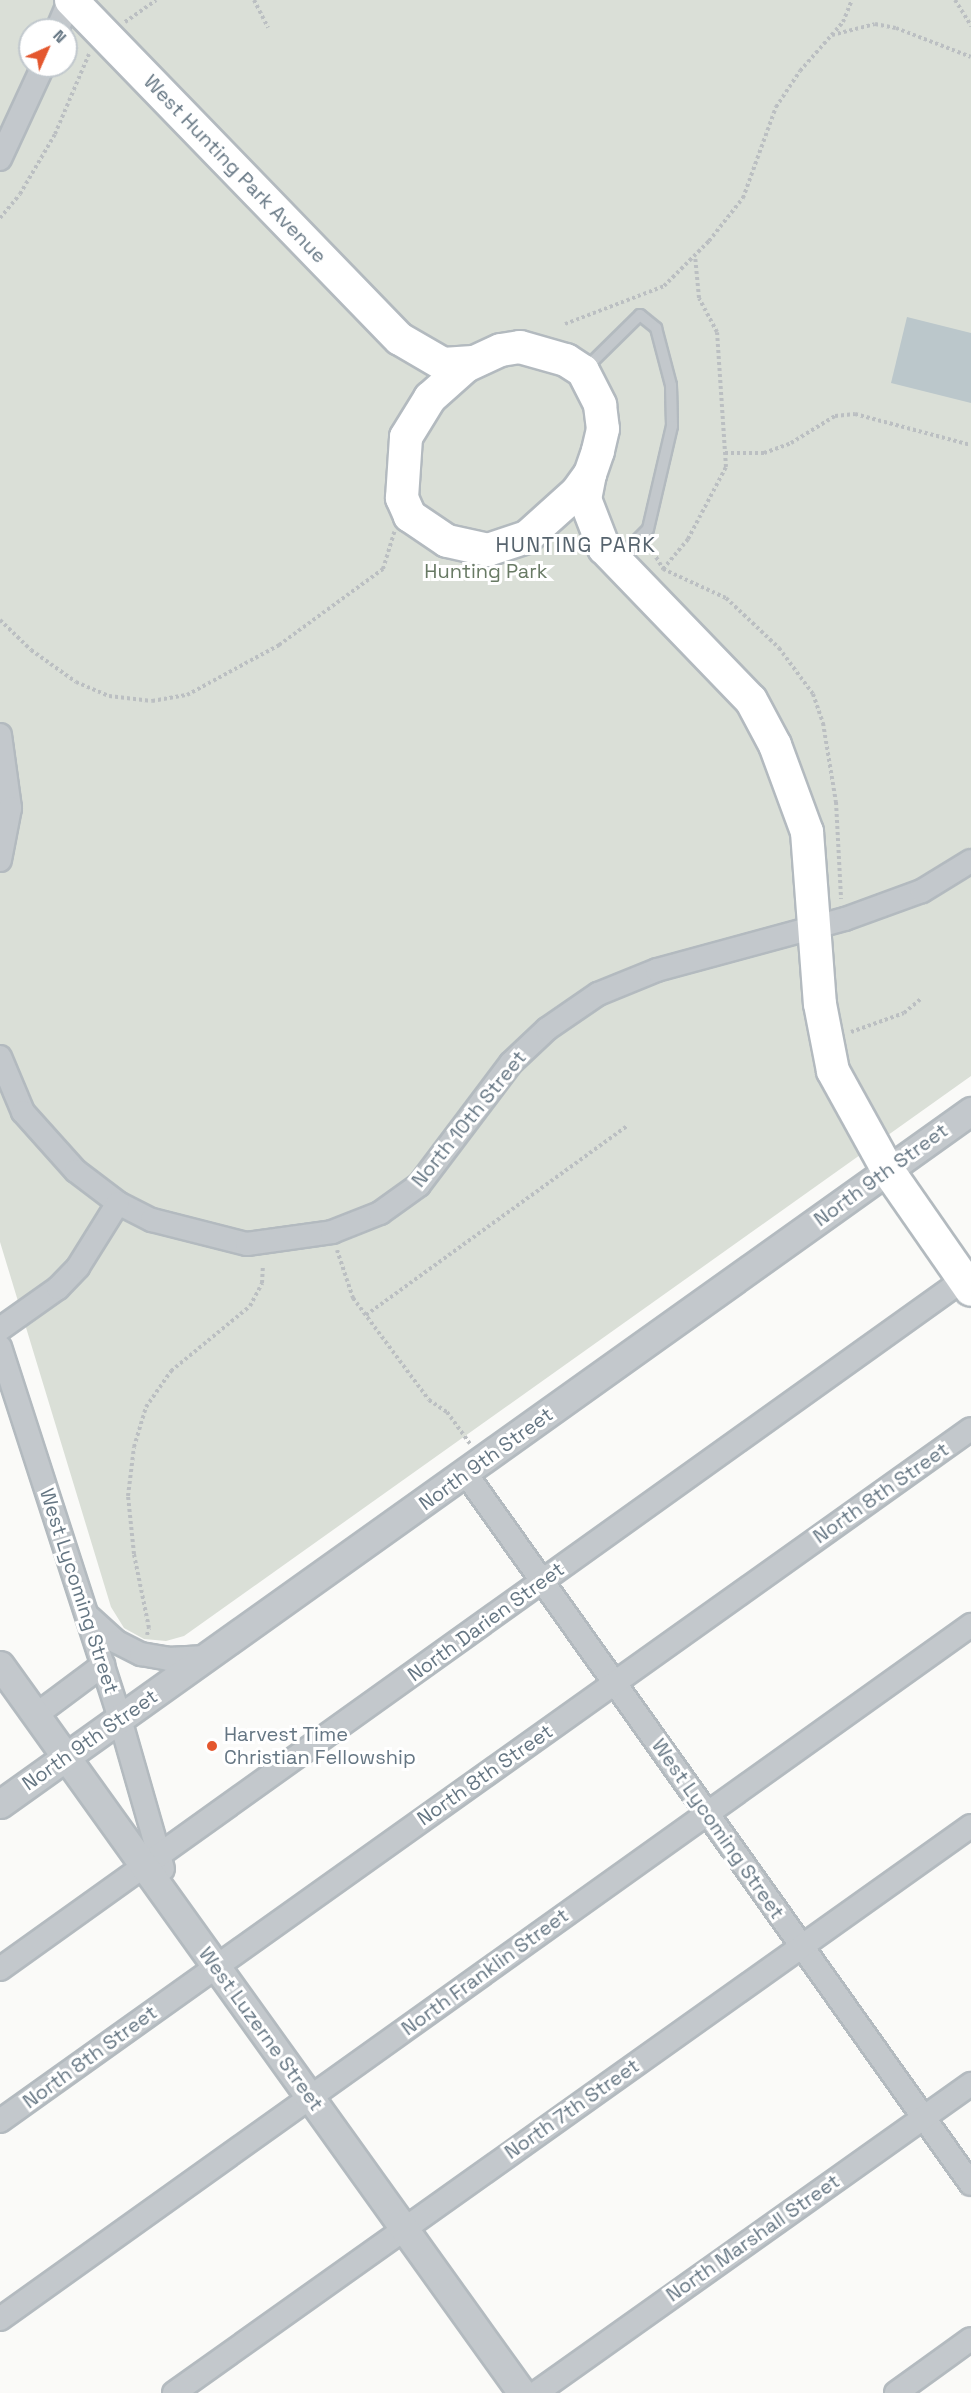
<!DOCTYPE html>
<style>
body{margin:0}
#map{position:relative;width:971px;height:2393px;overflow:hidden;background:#fafaf8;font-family:"Space Grotesk",sans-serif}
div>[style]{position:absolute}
.green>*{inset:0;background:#dadfd7}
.water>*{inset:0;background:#bbc7cb}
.path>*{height:4px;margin-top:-2px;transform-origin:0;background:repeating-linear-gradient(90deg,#bbbfc2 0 3px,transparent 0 6px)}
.roads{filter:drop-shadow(2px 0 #b3babf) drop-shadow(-2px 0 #b3babf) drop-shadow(0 2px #b3babf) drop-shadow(0 -2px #b3babf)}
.service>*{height:10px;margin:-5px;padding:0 5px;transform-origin:5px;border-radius:5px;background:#c3c8cc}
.minor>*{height:22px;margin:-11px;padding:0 11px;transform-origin:11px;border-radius:11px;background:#c3c8cc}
.tertiary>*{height:27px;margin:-13.5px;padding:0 13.5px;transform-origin:13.5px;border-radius:13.5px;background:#c3c8cc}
.secondary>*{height:32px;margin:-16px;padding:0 16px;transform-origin:16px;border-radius:16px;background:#fff}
.dots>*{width:16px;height:16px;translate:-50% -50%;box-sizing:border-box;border:3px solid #fff;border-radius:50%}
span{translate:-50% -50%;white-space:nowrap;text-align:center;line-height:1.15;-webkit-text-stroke:6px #fff;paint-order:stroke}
.street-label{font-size:20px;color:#657683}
.park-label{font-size:20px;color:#687a64}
.poi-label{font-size:20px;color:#657683}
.left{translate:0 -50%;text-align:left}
.neighbourhood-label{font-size:21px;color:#57646e;letter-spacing:1.5px}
.north{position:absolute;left:18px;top:18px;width:60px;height:60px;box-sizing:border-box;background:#fff;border:2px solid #c1c8cd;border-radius:50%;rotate:45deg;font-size:16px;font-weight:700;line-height:24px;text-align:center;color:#657683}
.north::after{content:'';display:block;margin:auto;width:21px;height:27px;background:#e4572e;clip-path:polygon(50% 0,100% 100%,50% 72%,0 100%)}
</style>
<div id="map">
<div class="green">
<i style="clip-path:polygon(evenodd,0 0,971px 0,971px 1076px,184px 1636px,166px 1641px,144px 1639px,124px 1628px,111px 1607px,0 1242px,0 0,30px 30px,66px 30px,66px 66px,30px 66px,30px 30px)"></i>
</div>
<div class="water">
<i style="clip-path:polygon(907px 317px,971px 333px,971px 403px,891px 383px)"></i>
</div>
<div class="path">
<i style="left:254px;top:0;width:31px;rotate:63deg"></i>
<i style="left:955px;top:0;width:31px;rotate:58deg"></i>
<i style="left:125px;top:22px;width:38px;rotate:-35deg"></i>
<i style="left:832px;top:35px;width:44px;rotate:-14.3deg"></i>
<i style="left:875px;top:24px;width:21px;rotate:11deg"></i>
<i style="left:896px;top:28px;width:80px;rotate:21.1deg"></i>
<i style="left:0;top:218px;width:31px;rotate:-50deg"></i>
<i style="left:20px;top:194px;width:69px;rotate:-59.7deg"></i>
<i style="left:55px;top:134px;width:87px;rotate:-67deg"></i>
<i style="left:565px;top:324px;width:106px;rotate:-21deg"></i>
<i style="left:664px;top:286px;width:64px;rotate:-45deg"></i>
<i style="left:709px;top:241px;width:55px;rotate:-51.7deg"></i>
<i style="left:743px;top:198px;width:97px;rotate:-70.1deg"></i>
<i style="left:776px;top:107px;width:43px;rotate:-56.3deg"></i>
<i style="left:800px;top:71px;width:65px;rotate:-48.7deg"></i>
<i style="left:843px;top:22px;width:24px;rotate:-68deg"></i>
<i style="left:725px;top:453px;width:39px"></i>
<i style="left:764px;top:453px;width:29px;rotate:-20deg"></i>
<i style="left:791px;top:443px;width:52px;rotate:-31.5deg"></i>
<i style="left:835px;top:416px;width:20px;rotate:-6deg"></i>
<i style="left:855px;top:414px;width:120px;rotate:15deg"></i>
<i style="left:650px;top:547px;width:26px;rotate:59deg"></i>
<i style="left:663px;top:569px;width:69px;rotate:24.7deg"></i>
<i style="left:726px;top:598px;width:73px;rotate:43.3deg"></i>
<i style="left:779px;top:648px;width:57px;rotate:53.5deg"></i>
<i style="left:813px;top:694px;width:31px;rotate:71deg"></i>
<i style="left:823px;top:723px;width:80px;rotate:80.7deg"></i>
<i style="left:836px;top:802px;width:97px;rotate:87deg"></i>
<i style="left:663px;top:569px;width:39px;rotate:-50deg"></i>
<i style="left:688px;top:539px;width:81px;rotate:-62.2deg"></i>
<i style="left:726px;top:467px;width:135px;rotate:-93.8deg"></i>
<i style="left:717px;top:332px;width:38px;rotate:-118deg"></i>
<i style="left:699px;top:298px;width:42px;rotate:-95.4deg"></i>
<i style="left:0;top:620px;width:43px;rotate:44.1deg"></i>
<i style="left:31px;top:650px;width:55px;rotate:35.4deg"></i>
<i style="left:76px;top:682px;width:36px;rotate:23deg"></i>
<i style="left:109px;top:696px;width:43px;rotate:6.6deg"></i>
<i style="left:152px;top:701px;width:36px;rotate:-10deg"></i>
<i style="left:187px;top:695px;width:105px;rotate:-28.5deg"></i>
<i style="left:279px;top:645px;width:129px;rotate:-36.2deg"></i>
<i style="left:383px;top:569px;width:39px;rotate:-73deg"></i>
<i style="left:851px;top:1032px;width:56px;rotate:-19.7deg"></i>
<i style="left:904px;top:1013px;width:23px;rotate:-40deg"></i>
<i style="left:337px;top:1250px;width:51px;rotate:71.6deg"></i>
<i style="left:353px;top:1298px;width:127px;rotate:53.3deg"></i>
<i style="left:429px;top:1400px;width:22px;rotate:34deg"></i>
<i style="left:447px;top:1412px;width:39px;rotate:54deg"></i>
<i style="left:366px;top:1315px;width:322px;rotate:-35.9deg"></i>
<i style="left:147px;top:1635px;width:7px;rotate:-74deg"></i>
<i style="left:149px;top:1628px;width:76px;rotate:-101.5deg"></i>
<i style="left:134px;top:1554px;width:58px;rotate:-95.9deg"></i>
<i style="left:128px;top:1496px;width:49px;rotate:-83deg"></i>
<i style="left:134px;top:1447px;width:42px;rotate:-73.3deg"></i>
<i style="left:146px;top:1407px;width:44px;rotate:-55.2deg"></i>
<i style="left:171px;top:1371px;width:102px;rotate:-39.4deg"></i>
<i style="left:250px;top:1306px;width:26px;rotate:-62deg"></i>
<i style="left:262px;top:1283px;width:18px;rotate:-87deg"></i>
</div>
<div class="roads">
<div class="service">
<i style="left:585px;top:369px;width:77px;rotate:-44.5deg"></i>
<i style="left:640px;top:315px;width:21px;rotate:39deg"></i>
<i style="left:656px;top:328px;width:59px;rotate:75.3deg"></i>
<i style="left:671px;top:385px;width:41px;rotate:88.6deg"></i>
<i style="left:672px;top:426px;width:106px;rotate:103.1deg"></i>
<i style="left:648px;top:529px;width:41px;rotate:135deg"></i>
</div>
<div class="minor">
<i style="left:57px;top:30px;width:33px;rotate:-67deg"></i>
<i style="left:0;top:159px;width:102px;rotate:-65.2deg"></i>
<i style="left:0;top:735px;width:74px;rotate:82.2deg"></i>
<i style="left:10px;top:808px;width:53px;rotate:100.9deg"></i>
<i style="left:0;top:1057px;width:60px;rotate:67.3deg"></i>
<i style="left:23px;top:1112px;width:79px;rotate:48.1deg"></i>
<i style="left:76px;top:1171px;width:53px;rotate:37.3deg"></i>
<i style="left:118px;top:1203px;width:38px;rotate:27deg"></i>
<i style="left:152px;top:1220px;width:98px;rotate:14.2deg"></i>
<i style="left:247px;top:1244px;width:86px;rotate:-8deg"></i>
<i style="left:332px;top:1232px;width:52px;rotate:-21.6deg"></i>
<i style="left:380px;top:1213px;width:48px;rotate:-35.7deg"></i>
<i style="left:419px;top:1185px;width:153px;rotate:-53deg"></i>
<i style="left:511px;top:1063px;width:50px;rotate:-43.4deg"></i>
<i style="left:547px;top:1029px;width:62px;rotate:-34.5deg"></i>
<i style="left:598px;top:994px;width:64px;rotate:-22.1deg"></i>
<i style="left:657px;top:970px;width:195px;rotate:-15.2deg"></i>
<i style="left:845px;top:919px;width:82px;rotate:-20deg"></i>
<i style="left:922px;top:891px;width:57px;rotate:-31.5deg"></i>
<i style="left:0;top:1329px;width:71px;rotate:-35.3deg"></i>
<i style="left:58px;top:1288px;width:29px;rotate:-46deg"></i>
<i style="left:78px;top:1267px;width:75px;rotate:-58deg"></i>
<i style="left:0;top:1347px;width:391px;rotate:72.1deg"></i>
<i style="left:120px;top:1719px;width:156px;rotate:74deg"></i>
<i style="left:466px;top:1474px;width:871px;rotate:54.58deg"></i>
<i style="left:88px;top:1616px;width:39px;rotate:42deg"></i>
<i style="left:117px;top:1642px;width:27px;rotate:27deg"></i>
<i style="left:141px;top:1654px;width:27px;rotate:10deg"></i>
<i style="left:168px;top:1659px;width:38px;rotate:-3deg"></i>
<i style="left:36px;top:1715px;width:84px;rotate:-36.7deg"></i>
<i style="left:0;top:1969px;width:1194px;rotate:-35.59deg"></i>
<i style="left:0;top:2121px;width:1192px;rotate:-35.48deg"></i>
<i style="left:0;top:2319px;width:1194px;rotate:-35.55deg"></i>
<i style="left:174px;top:2393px;width:978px;rotate:-35.43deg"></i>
<i style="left:536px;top:2393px;width:534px;rotate:-35.39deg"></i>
<i style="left:896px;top:2393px;width:92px;rotate:-35.8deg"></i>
</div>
<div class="tertiary">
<i style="left:0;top:1665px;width:896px;rotate:54.36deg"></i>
<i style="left:0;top:1804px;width:1193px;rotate:-35.52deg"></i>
</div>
<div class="secondary">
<i style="left:71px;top:0;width:472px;rotate:45.9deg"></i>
<i style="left:400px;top:339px;width:50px;rotate:30.2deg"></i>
<i style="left:443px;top:364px;width:30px;rotate:-4deg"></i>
<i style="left:520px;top:347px;width:48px;rotate:15.8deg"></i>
<i style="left:566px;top:360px;width:20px;rotate:33deg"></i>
<i style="left:583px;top:371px;width:38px;rotate:63deg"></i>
<i style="left:600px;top:405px;width:24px;rotate:83deg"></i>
<i style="left:603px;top:429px;width:23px;rotate:103deg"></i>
<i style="left:598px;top:451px;width:24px;rotate:109deg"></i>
<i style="left:590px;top:474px;width:24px;rotate:126deg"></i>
<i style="left:576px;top:493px;width:66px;rotate:138.1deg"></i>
<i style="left:527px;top:537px;width:41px;rotate:161.6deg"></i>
<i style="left:488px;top:550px;width:42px;rotate:-167.6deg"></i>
<i style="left:447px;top:541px;width:45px;rotate:-146deg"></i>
<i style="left:410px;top:516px;width:20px;rotate:-114deg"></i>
<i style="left:402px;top:498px;width:61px;rotate:-86.2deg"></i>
<i style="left:406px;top:437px;width:46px;rotate:-58.4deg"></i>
<i style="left:430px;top:398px;width:48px;rotate:-41.6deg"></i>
<i style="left:466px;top:366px;width:38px;rotate:-25deg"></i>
<i style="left:501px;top:350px;width:19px;rotate:-9deg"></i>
<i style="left:590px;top:474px;width:25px;rotate:101deg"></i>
<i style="left:585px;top:499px;width:53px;rotate:68.8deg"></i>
<i style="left:604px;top:548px;width:211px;rotate:46deg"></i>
<i style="left:751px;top:700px;width:51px;rotate:61.9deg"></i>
<i style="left:775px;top:745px;width:93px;rotate:69.8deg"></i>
<i style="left:807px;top:832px;width:172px;rotate:85.7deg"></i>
<i style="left:820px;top:1004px;width:68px;rotate:79deg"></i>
<i style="left:833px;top:1071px;width:112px;rotate:61.1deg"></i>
<i style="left:887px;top:1169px;width:147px;rotate:55.2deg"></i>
</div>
</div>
<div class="dots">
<i style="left:212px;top:1746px;background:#e4572e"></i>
</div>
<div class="street-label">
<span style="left:235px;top:169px;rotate:46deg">West Hunting Park Avenue</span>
<span style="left:469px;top:1119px;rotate:-51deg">North 10th Street</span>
<span style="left:881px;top:1175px;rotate:-36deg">North 9th Street</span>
<span style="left:486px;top:1459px;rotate:-36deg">North 9th Street</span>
<span style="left:881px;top:1493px;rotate:-35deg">North 8th Street</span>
<span style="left:79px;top:1591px;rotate:72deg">West Lycoming Street</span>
<span style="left:486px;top:1622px;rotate:-36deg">North Darien Street</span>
<span style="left:90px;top:1740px;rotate:-35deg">North 9th Street</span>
<span style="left:485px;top:1775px;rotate:-35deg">North 8th Street</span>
<span style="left:718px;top:1829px;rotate:55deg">West Lycoming Street</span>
<span style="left:485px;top:1972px;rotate:-36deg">North Franklin Street</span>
<span style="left:261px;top:2029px;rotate:54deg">West Luzerne Street</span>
<span style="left:90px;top:2057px;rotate:-36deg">North 8th Street</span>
<span style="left:572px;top:2109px;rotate:-35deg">North 7th Street</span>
<span style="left:753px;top:2238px;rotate:-35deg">North Marshall Street</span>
</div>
<div class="park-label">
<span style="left:486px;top:571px">Hunting Park</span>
</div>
<div class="poi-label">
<span class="left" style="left:224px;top:1746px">Harvest Time<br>Christian Fellowship</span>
</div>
<div class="neighbourhood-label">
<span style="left:576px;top:545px">HUNTING PARK</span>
</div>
<div class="north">N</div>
</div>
